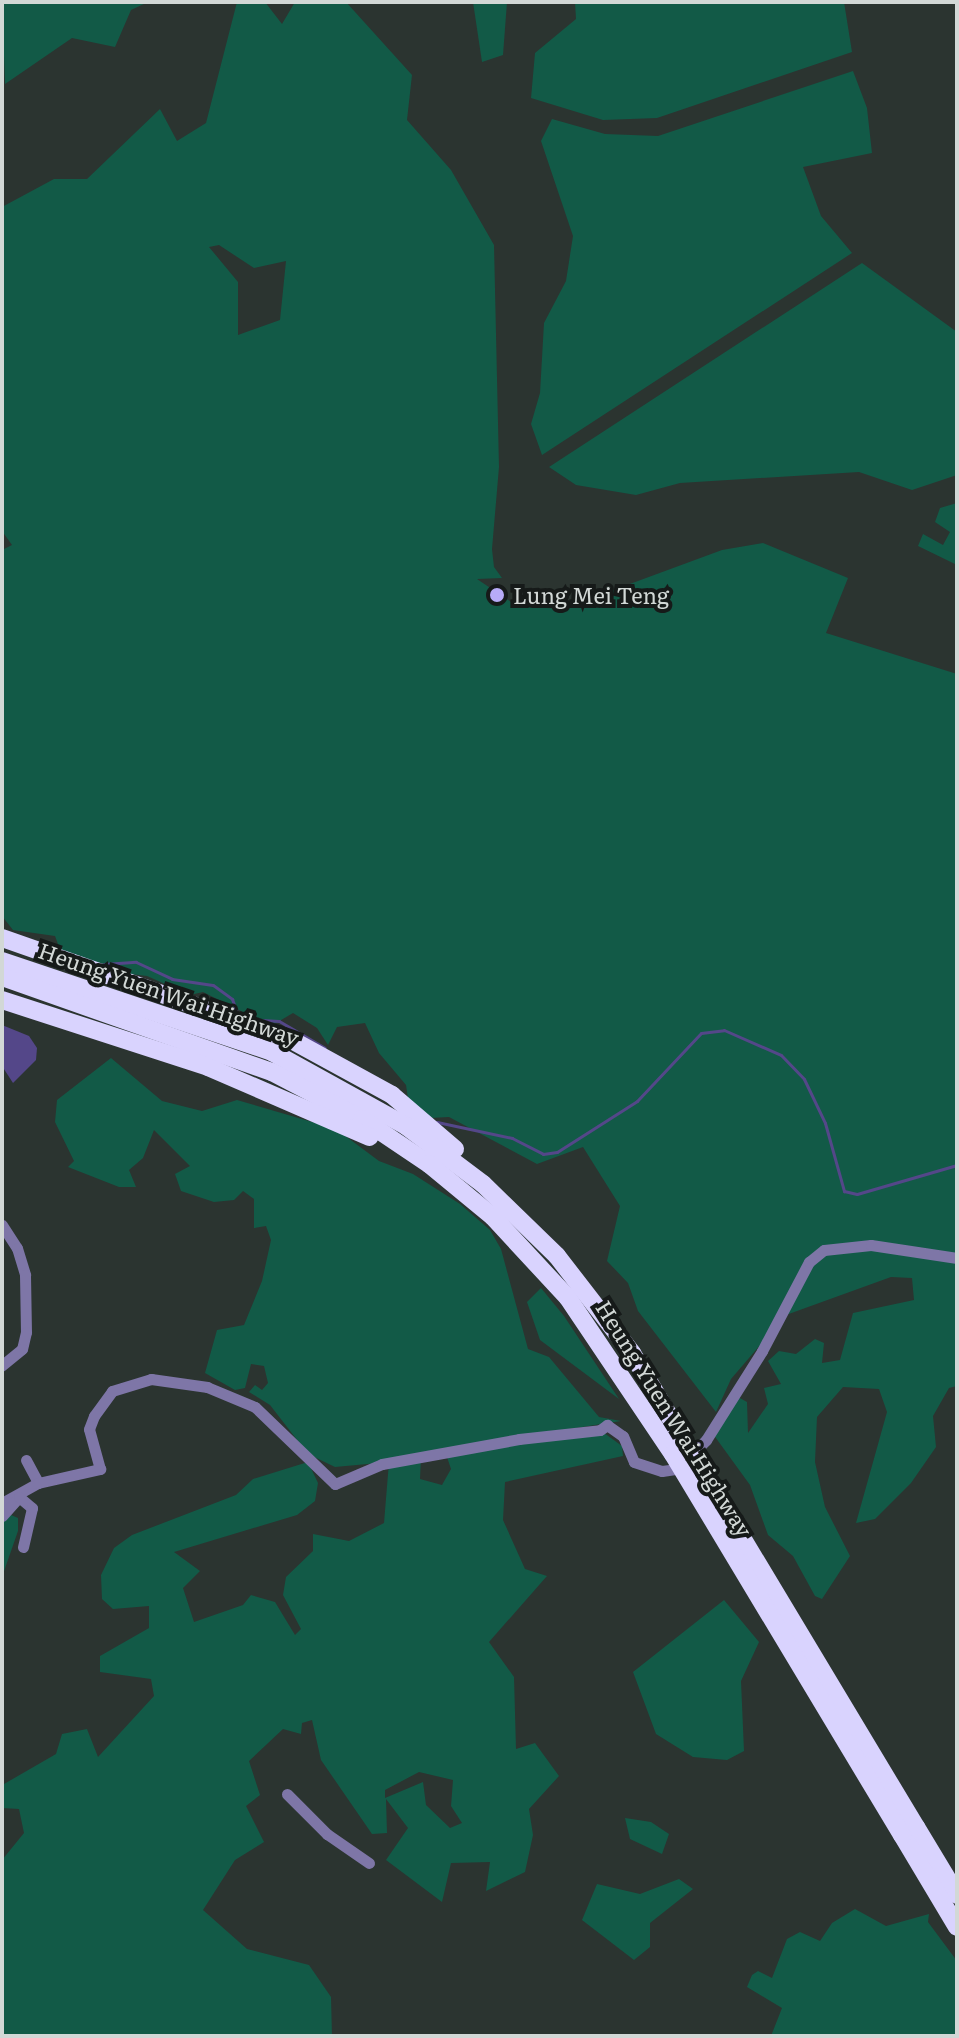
<!DOCTYPE html>
<style>
body{margin:0}
#map{position:relative;width:959px;height:2038px;overflow:hidden;background:#2b3430;font-family:Literata,serif}
div>[style]{position:absolute}
.green>*{inset:0;background:#125a47}
.water>*{inset:0;background:#544789}
.stream>*{height:3px;margin:-1.5px;padding:0 1.5px;transform-origin:1.5px;border-radius:1.5px;background:#544789}
.minor>*{height:11px;margin:-5.5px;padding:0 5.5px;transform-origin:5.5px;border-radius:5.5px;background:#7e76a7}
.trunk>*{height:18px;margin:-9px;padding:0 9px;transform-origin:9px;border-radius:9px;background:#d9d3fe}
.trunk-bridge>*{height:18px;margin:-9px;padding:0 9px;transform-origin:9px;border-radius:9px;background:#d9d3fe}
.dots>*{width:22px;height:22px;translate:-50% -50%;box-sizing:border-box;border:4px solid #161a19;border-radius:50%}
span{translate:-50% -50%;white-space:nowrap;text-align:center;line-height:1.15;-webkit-text-stroke:8px #161a19;paint-order:stroke}
.poi-label{font-size:22px;color:#d2d8d6}
.left{translate:0 -50%;text-align:left}
.street-label{font-size:22px;color:#d2d8d6}
.frame{position:absolute;inset:0;border:4px solid #d2d8d6;pointer-events:none}
</style>
<div id="map">
<div class="green">
<i style="clip-path:polygon(2px 2px,146px 2px,146px 3px,131px 10px,115px 47px,72px 38px,5px 84px)"></i>
<i style="clip-path:polygon(evenodd,237px 2px,265px 2px,282px 24px,295px 2px,346px 2px,412px 75px,407px 120px,451px 170px,494px 245px,499px 467px,492px 549px,494px 567px,502px 578px,477px 579px,517px 606px,562px 609px,722px 550px,763px 543px,848px 578px,826px 633px,957px 674px,957px 1386px,949px 1388px,933px 1416px,936px 1447px,911px 1483px,875px 1519px,856px 1523px,887px 1412px,879px 1389px,843px 1387px,817px 1417px,815px 1462px,825px 1507px,850px 1556px,822px 1599px,815px 1596px,793px 1556px,768px 1535px,750px 1485px,713px 1434px,738px 1397px,747px 1402px,748px 1433px,768px 1404px,764px 1388px,781px 1384px,768px 1361px,779px 1351px,796px 1354px,815px 1339px,824px 1343px,822px 1363px,840px 1360px,853px 1313px,914px 1300px,912px 1278px,891px 1277px,786px 1315px,731px 1379px,716px 1412px,638px 1311px,628px 1283px,607px 1261px,620px 1206px,583px 1147px,537px 1164px,449px 1117px,411px 1119px,406px 1085px,379px 1053px,365px 1023px,337px 1027px,328px 1045px,317px 1028px,293px 1013px,271px 1026px,203px 992px,190px 995px,147px 976px,66px 966px,55px 936px,13px 930px,2px 916px,2px 550px,12px 545px,2px 531px,2px 207px,54px 179px,87px 179px,160px 109px,177px 141px,206px 123px,237px 2px,219px 245px,254px 268px,286px 261px,280px 320px,238px 335px,238px 282px,209px 247px,219px 245px)"></i>
<i style="clip-path:polygon(473px 2px,507px 2px,503px 55px,482px 62px)"></i>
<i style="clip-path:polygon(575px 2px,844px 2px,852px 52px,657px 118px,603px 120px,531px 98px,535px 53px,576px 19px)"></i>
<i style="clip-path:polygon(853px 71px,867px 108px,872px 153px,803px 167px,821px 216px,852px 253px,542px 455px,531px 424px,540px 393px,544px 323px,566px 281px,573px 236px,541px 141px,552px 119px,605px 134px,658px 136px)"></i>
<i style="clip-path:polygon(862px 263px,957px 332px,957px 475px,912px 490px,859px 472px,680px 483px,636px 495px,576px 485px,549px 467px)"></i>
<i style="clip-path:polygon(957px 503px,957px 565px,918px 546px,923px 534px,943px 545px,950px 532px,935px 522px,940px 508px)"></i>
<i style="clip-path:polygon(evenodd,111px 1058px,162px 1101px,202px 1111px,237px 1100px,336px 1129px,379px 1161px,413px 1174px,460px 1204px,490px 1230px,501px 1249px,528px 1349px,549px 1357px,599px 1417px,621px 1421px,459px 1446px,600px 1430px,622px 1446px,623px 1456px,505px 1482px,503px 1520px,525px 1569px,547px 1576px,489px 1642px,514px 1677px,516px 1749px,535px 1743px,559px 1776px,529px 1809px,533px 1835px,525px 1872px,486px 1891px,490px 1862px,451px 1863px,442px 1902px,386px 1860px,408px 1828px,386px 1799px,387px 1833px,372px 1834px,321px 1760px,312px 1720px,302px 1723px,301px 1734px,283px 1729px,249px 1761px,260px 1795px,246px 1806px,264px 1842px,235px 1860px,203px 1910px,247px 1949px,309px 1965px,331px 1997px,332px 2036px,2px 2036px,2px 1860px,24px 1833px,19px 1809px,2px 1808px,4px 1784px,56px 1754px,62px 1734px,87px 1729px,98px 1757px,154px 1696px,151px 1679px,100px 1672px,100px 1656px,149px 1628px,149px 1606px,113px 1609px,102px 1599px,101px 1575px,114px 1548px,132px 1535px,236px 1495px,253px 1479px,308px 1462px,318px 1483px,315px 1501px,297px 1515px,174px 1552px,200px 1571px,183px 1588px,194px 1622px,243px 1605px,251px 1595px,275px 1602px,295px 1635px,301px 1629px,283px 1595px,286px 1577px,313px 1551px,313px 1534px,349px 1541px,384px 1523px,389px 1462px,335px 1467px,308px 1454px,270px 1405px,249px 1392px,255px 1385px,262px 1390px,268px 1383px,264px 1366px,251px 1364px,245px 1388px,235px 1390px,205px 1373px,217px 1330px,244px 1325px,262px 1281px,271px 1240px,266px 1226px,254px 1228px,254px 1199px,243px 1191px,234px 1200px,214px 1202px,181px 1191px,175px 1174px,190px 1166px,154px 1130px,143px 1158px,129px 1170px,136px 1187px,119px 1187px,68px 1167px,74px 1161px,55px 1122px,57px 1100px,111px 1058px,445px 1451px,451px 1469px,442px 1485px,420px 1479px,421px 1457px,445px 1451px,111px 1058px,419px 1772px,453px 1780px,451px 1806px,462px 1823px,450px 1828px,426px 1805px,423px 1782px,385px 1798px,385px 1790px,419px 1772px)"></i>
<i style="clip-path:polygon(541px 1288px,564px 1316px,619px 1399px,540px 1340px,527px 1302px)"></i>
<i style="clip-path:polygon(11px 1515px,18px 1518px,18px 1531px,2px 1577px,2px 1523px)"></i>
<i style="clip-path:polygon(724px 1600px,759px 1642px,741px 1681px,744px 1751px,727px 1760px,693px 1757px,656px 1734px,633px 1672px)"></i>
<i style="clip-path:polygon(625px 1818px,651px 1822px,669px 1834px,662px 1854px,630px 1839px)"></i>
<i style="clip-path:polygon(679px 1879px,693px 1889px,650px 1923px,650px 1947px,634px 1960px,582px 1920px,597px 1884px,640px 1894px)"></i>
<i style="clip-path:polygon(855px 1909px,886px 1926px,929px 1914px,928px 1922px,957px 1961px,957px 2036px,771px 2036px,782px 2008px,747px 1987px,752px 1975px,758px 1971px,772px 1978px,787px 1939px,800px 1932px,820px 1941px,832px 1923px)"></i>
</div>
<div class="water">
<i style="clip-path:polygon(2px 1025px,29px 1036px,37px 1048px,36px 1060px,13px 1083px,2px 1066px)"></i>
</div>
<div class="stream">
<i style="left:104px;top:964px;width:32px;rotate:-4deg"></i>
<i style="left:136px;top:962px;width:40px;rotate:25deg"></i>
<i style="left:172px;top:979px;width:41px;rotate:8.3deg"></i>
<i style="left:213px;top:985px;width:24px;rotate:36deg"></i>
<i style="left:232px;top:999px;width:15px;rotate:70deg"></i>
<i style="left:261px;top:1020px;width:18px;rotate:3deg"></i>
<i style="left:279px;top:1021px;width:53px;rotate:30.4deg"></i>
<i style="left:437px;top:1122px;width:77px;rotate:12deg"></i>
<i style="left:512px;top:1138px;width:35px;rotate:27deg"></i>
<i style="left:543px;top:1154px;width:14px;rotate:-8deg"></i>
<i style="left:557px;top:1152px;width:95px;rotate:-32.5deg"></i>
<i style="left:637px;top:1101px;width:93px;rotate:-46.7deg"></i>
<i style="left:701px;top:1033px;width:23px;rotate:-7deg"></i>
<i style="left:724px;top:1030px;width:62px;rotate:23.7deg"></i>
<i style="left:781px;top:1055px;width:33px;rotate:46deg"></i>
<i style="left:804px;top:1079px;width:49px;rotate:64.5deg"></i>
<i style="left:825px;top:1123px;width:71px;rotate:74.4deg"></i>
<i style="left:844px;top:1191px;width:13px;rotate:13deg"></i>
<i style="left:857px;top:1194px;width:104px;rotate:-16.2deg"></i>
</div>
<div class="minor">
<i style="left:2px;top:1225px;width:27px;rotate:57deg"></i>
<i style="left:17px;top:1248px;width:28px;rotate:73deg"></i>
<i style="left:25px;top:1275px;width:57px;rotate:89deg"></i>
<i style="left:26px;top:1332px;width:17px;rotate:103deg"></i>
<i style="left:22px;top:1349px;width:26px;rotate:141deg"></i>
<i style="left:26px;top:1460px;width:26px;rotate:62deg"></i>
<i style="left:2px;top:1503px;width:41px;rotate:-29.1deg"></i>
<i style="left:38px;top:1483px;width:64px;rotate:-12.7deg"></i>
<i style="left:100px;top:1469px;width:41px;rotate:-105.4deg"></i>
<i style="left:89px;top:1429px;width:14px;rotate:-69deg"></i>
<i style="left:94px;top:1416px;width:31px;rotate:-54deg"></i>
<i style="left:112px;top:1391px;width:41px;rotate:-17.1deg"></i>
<i style="left:151px;top:1379px;width:57px;rotate:8.1deg"></i>
<i style="left:207px;top:1387px;width:52px;rotate:22.6deg"></i>
<i style="left:255px;top:1407px;width:111px;rotate:43.9deg"></i>
<i style="left:335px;top:1484px;width:51px;rotate:-23.1deg"></i>
<i style="left:382px;top:1464px;width:139px;rotate:-10.3deg"></i>
<i style="left:519px;top:1439px;width:81px;rotate:-6.3deg"></i>
<i style="left:600px;top:1430px;width:9px;rotate:-36deg"></i>
<i style="left:607px;top:1425px;width:19px;rotate:35deg"></i>
<i style="left:623px;top:1436px;width:28px;rotate:67deg"></i>
<i style="left:634px;top:1462px;width:29px;rotate:18deg"></i>
<i style="left:662px;top:1471px;width:15px;rotate:-8deg"></i>
<i style="left:677px;top:1469px;width:41px;rotate:-45deg"></i>
<i style="left:706px;top:1440px;width:105px;rotate:-57.8deg"></i>
<i style="left:762px;top:1351px;width:101px;rotate:-62.2deg"></i>
<i style="left:809px;top:1262px;width:19px;rotate:-39deg"></i>
<i style="left:824px;top:1250px;width:47px;rotate:-6.1deg"></i>
<i style="left:871px;top:1245px;width:87px;rotate:8.6deg"></i>
<i style="left:2px;top:1516px;width:25px;rotate:-48deg"></i>
<i style="left:19px;top:1497px;width:17px;rotate:40deg"></i>
<i style="left:32px;top:1508px;width:40px;rotate:103deg"></i>
<i style="left:287px;top:1794px;width:57px;rotate:45deg"></i>
<i style="left:327px;top:1834px;width:51px;rotate:34.6deg"></i>
</div>
<div class="trunk">
<i style="left:2px;top:938px;width:303px;rotate:19.3deg"></i>
<i style="left:288px;top:1038px;width:119px;rotate:28.7deg"></i>
<i style="left:392px;top:1095px;width:83px;rotate:40.6deg"></i>
<i style="left:2px;top:961px;width:285px;rotate:18.6deg"></i>
<i style="left:272px;top:1052px;width:153px;rotate:28.9deg"></i>
<i style="left:406px;top:1126px;width:96px;rotate:37deg"></i>
<i style="left:483px;top:1184px;width:103px;rotate:44.2deg"></i>
<i style="left:557px;top:1256px;width:123px;rotate:52.3deg"></i>
<i style="left:632px;top:1353px;width:108px;rotate:59.4deg"></i>
<i style="left:2px;top:977px;width:286px;rotate:19.4deg"></i>
<i style="left:272px;top:1072px;width:102px;rotate:27.6deg"></i>
<i style="left:362px;top:1119px;width:81px;rotate:33.9deg"></i>
<i style="left:429px;top:1164px;width:83px;rotate:39.6deg"></i>
<i style="left:493px;top:1217px;width:110px;rotate:47.2deg"></i>
<i style="left:568px;top:1298px;width:188px;rotate:56.1deg"></i>
<i style="left:2px;top:1000px;width:217px;rotate:18deg"></i>
<i style="left:208px;top:1067px;width:176px;rotate:23.4deg"></i>
<i style="left:916px;top:1827px;width:79px;rotate:58.9deg"></i>
<i style="left:902px;top:1835px;width:107px;rotate:59.1deg"></i>
</div>
<div class="trunk-bridge">
<i style="left:687px;top:1446px;width:445px;rotate:59deg"></i>
<i style="left:673px;top:1454px;width:445px;rotate:59deg"></i>
</div>
<div class="dots">
<i style="left:497px;top:595px;background:#b7abf7"></i>
</div>
<div class="poi-label">
<span class="left" style="left:513px;top:595px">Lung Mei Teng</span>
</div>
<div class="street-label">
<span style="left:169px;top:993px;rotate:19deg">Heung Yuen Wai Highway</span>
<span style="left:675px;top:1418px;rotate:58deg">Heung Yuen Wai Highway</span>
</div>
<div class="frame"></div>
</div>
